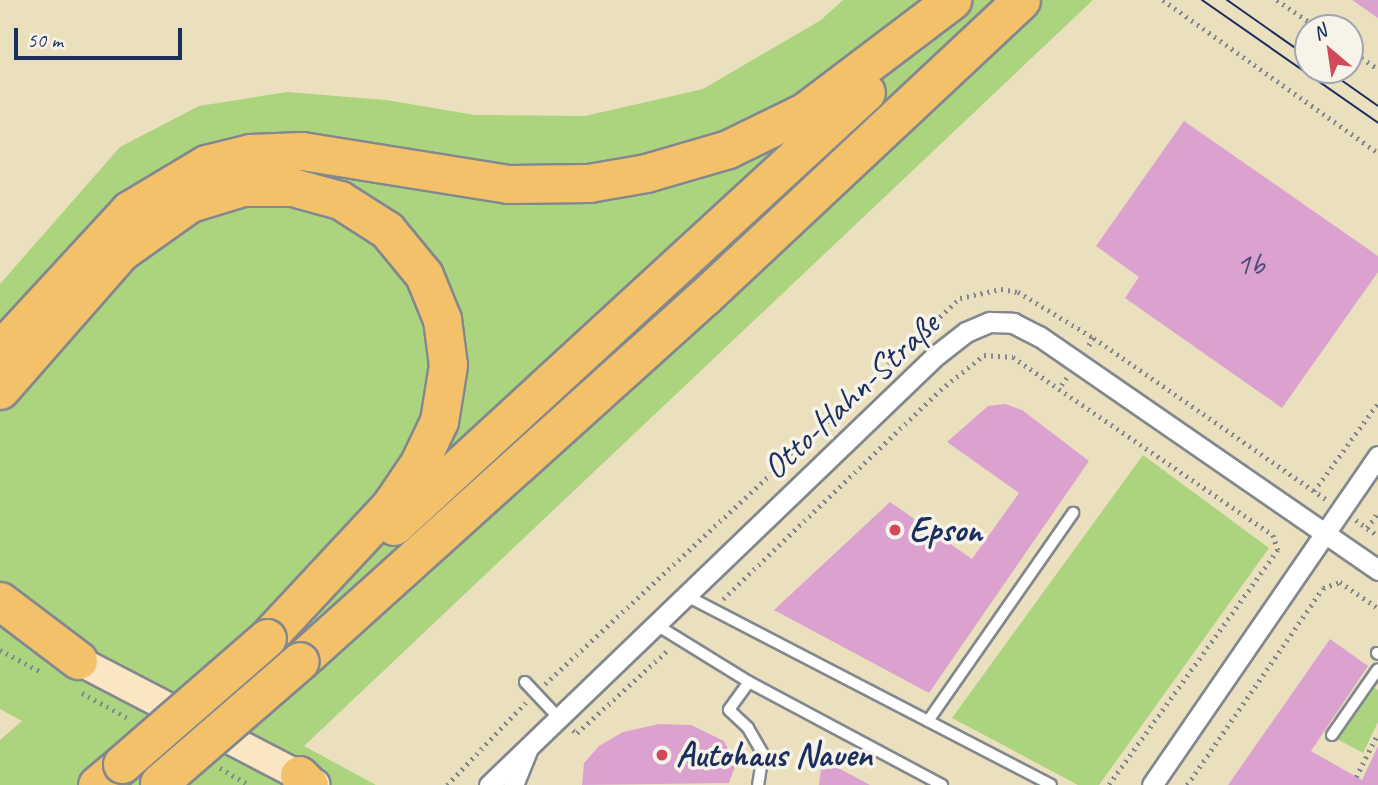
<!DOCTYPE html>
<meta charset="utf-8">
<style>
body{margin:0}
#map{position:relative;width:1378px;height:785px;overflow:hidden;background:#eae0be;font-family:Caveat,sans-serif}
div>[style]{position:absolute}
.green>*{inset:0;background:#acd47e}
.building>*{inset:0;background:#dba2d0}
.path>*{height:4.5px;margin-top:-2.25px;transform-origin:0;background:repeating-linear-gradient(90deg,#82888e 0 2px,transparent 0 7px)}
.roads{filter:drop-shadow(2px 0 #82888e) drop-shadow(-2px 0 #82888e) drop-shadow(0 2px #82888e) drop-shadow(0 -2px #82888e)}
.service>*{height:10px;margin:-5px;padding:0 5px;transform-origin:5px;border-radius:5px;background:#fff}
.minor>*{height:19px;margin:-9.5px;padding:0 9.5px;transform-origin:9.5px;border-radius:9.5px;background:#fff}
.secondary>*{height:28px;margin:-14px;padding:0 14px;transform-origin:14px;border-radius:14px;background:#fbe6c4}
.motorway>*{height:37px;margin:-18.5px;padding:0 18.5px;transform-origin:18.5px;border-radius:18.5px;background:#f4c16b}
.tram>*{height:2px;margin:-1px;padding:0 1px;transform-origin:1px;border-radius:1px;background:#1b2f5e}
.bridges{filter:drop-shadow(2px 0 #82888e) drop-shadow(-2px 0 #82888e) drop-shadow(0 2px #82888e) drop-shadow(0 -2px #82888e)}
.motorway-bridge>*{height:37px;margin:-18.5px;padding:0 18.5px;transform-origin:18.5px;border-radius:18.5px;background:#f4c16b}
.dots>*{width:19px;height:19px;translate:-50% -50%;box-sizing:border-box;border:4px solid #f7f3e8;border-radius:50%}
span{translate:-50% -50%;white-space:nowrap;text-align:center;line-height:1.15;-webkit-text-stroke:7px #f7f3e8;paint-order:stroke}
.number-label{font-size:32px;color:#4b4c7a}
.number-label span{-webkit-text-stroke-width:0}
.street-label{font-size:35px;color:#1b2f5e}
.poi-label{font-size:35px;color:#1b2f5e;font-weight:700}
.left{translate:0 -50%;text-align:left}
.north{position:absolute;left:1294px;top:14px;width:70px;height:70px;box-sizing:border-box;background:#f7f3e8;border:2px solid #9fa5b1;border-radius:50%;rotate:331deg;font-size:19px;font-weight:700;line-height:28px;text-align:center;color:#1b2f5e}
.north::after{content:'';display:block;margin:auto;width:24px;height:32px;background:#d1495b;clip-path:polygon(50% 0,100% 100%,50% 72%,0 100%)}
.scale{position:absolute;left:14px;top:28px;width:168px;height:32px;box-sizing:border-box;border:4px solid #1b2f5e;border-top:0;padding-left:9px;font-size:21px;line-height:24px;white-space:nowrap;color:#1b2f5e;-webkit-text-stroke:5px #f7f3e8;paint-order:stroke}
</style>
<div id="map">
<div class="green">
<i style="clip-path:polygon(843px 0,1093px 0,304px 746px,376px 785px,0 785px,0 740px,22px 721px,0 709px,0 284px,120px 147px,199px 106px,287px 92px,386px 100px,475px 115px,585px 116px,703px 89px,821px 20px)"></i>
<i style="clip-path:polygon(1143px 455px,1269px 548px,1099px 785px,1078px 785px,952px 718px)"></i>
<i style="clip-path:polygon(1374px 687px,1378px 690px,1378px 722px,1363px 753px,1337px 739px)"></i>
</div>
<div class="building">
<i style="clip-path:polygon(1352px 0,1378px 0,1378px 18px)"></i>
<i style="clip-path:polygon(1184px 121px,1378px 256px,1378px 272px,1282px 408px,1125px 298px,1139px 277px,1096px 246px)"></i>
<i style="clip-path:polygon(1005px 404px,1022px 410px,1089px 461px,929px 693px,774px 610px,890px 502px,972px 559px,1019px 493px,947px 442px,988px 406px)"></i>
<i style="clip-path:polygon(1330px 639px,1368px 666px,1311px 751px,1362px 780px,1378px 746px,1378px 785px,1228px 785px)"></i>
<i style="clip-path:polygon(659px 724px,691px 725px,724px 741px,736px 764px,729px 783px,582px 785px,584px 763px,599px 746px,623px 732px)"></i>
<i style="clip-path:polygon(829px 763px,870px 785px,819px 785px,821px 769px,829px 769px)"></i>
</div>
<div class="path">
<i style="left:1163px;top:0;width:264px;rotate:35.4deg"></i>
<i style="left:1277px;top:0;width:50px;rotate:34.3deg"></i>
<i style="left:1350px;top:50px;width:34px;rotate:34deg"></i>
<i style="left:1094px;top:338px;width:282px;rotate:34.8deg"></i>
<i style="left:1067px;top:378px;width:14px;rotate:126deg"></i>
<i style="left:1059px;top:389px;width:259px;rotate:34.3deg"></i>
<i style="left:1273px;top:535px;width:16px;rotate:72deg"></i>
<i style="left:1278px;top:550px;width:289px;rotate:125.7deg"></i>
<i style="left:1314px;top:491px;width:109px;rotate:-54deg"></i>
<i style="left:1356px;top:520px;width:27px;rotate:36deg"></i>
<i style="left:1367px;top:528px;width:19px;rotate:-55deg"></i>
<i style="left:723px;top:599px;width:301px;rotate:-43.9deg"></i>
<i style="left:940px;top:390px;width:56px;rotate:-38.5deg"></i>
<i style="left:984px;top:355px;width:29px;rotate:4deg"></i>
<i style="left:1013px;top:357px;width:56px;rotate:34.8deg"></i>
<i style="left:0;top:650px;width:49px;rotate:28.1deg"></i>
<i style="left:545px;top:684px;width:567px;rotate:-42.93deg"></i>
<i style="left:960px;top:298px;width:42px;rotate:-12.4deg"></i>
<i style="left:1001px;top:289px;width:17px;rotate:10deg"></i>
<i style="left:1018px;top:292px;width:89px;rotate:31.2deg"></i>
<i style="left:1094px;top:338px;width:11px;rotate:124deg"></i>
<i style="left:82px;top:693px;width:55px;rotate:28.4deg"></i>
<i style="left:573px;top:730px;width:5px;rotate:37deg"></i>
<i style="left:577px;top:733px;width:123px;rotate:-42.4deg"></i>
<i style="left:220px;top:768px;width:34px;rotate:30deg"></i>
<i style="left:1356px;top:777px;width:49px;rotate:-63.4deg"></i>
<i style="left:447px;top:785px;width:115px;rotate:-46.4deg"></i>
<i style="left:1187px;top:785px;width:239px;rotate:-55.4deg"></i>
<i style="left:1323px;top:588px;width:18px;rotate:-19deg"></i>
<i style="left:1340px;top:582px;width:46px;rotate:34.4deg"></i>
</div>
<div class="roads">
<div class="service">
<i style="left:685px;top:595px;width:412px;rotate:27.4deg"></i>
<i style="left:655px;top:624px;width:110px;rotate:31.7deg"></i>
<i style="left:749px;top:682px;width:219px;rotate:28.1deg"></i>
<i style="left:1377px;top:653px;width:1px;rotate:45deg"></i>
<i style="left:525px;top:682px;width:47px;rotate:46.7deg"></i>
<i style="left:749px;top:682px;width:34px;rotate:126deg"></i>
<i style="left:729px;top:710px;width:26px;rotate:43deg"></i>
<i style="left:748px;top:728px;width:30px;rotate:60deg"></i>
<i style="left:763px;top:754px;width:31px;rotate:99deg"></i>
<i style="left:928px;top:721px;width:254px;rotate:-55.1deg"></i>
<i style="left:1332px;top:735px;width:80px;rotate:-55.1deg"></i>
</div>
<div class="minor">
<i style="left:489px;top:785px;width:617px;rotate:-43.88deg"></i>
<i style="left:934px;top:357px;width:41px;rotate:-38deg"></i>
<i style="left:966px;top:332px;width:26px;rotate:-23deg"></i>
<i style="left:990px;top:322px;width:23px;rotate:2deg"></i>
<i style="left:1013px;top:323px;width:29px;rotate:27deg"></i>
<i style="left:1039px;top:336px;width:412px;rotate:34.6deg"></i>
<i style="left:513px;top:785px;width:38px;rotate:-68deg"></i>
<i style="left:1152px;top:785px;width:399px;rotate:-55.5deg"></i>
</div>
<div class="secondary">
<i style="left:60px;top:651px;width:288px;rotate:27.5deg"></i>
</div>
<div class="motorway">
<i style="left:0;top:350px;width:190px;rotate:-47.3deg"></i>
<i style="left:129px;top:210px;width:90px;rotate:-30.9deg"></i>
<i style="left:206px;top:164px;width:45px;rotate:-14deg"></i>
<i style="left:250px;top:153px;width:52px;rotate:-2.2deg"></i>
<i style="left:302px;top:151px;width:209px;rotate:9.1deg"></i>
<i style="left:508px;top:184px;width:81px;rotate:-0.7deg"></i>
<i style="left:589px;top:183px;width:58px;rotate:-10deg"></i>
<i style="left:646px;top:173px;width:85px;rotate:-16.3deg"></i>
<i style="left:728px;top:149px;width:85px;rotate:-26deg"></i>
<i style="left:804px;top:112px;width:186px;rotate:-37.1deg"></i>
<i style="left:0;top:390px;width:184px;rotate:-48.8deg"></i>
<i style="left:121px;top:252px;width:85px;rotate:-35.4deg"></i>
<i style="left:190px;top:203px;width:55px;rotate:-16.8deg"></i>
<i style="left:243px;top:187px;width:49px"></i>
<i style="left:292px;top:187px;width:50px;rotate:15.2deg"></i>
<i style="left:340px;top:200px;width:56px;rotate:32.6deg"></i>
<i style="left:387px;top:230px;width:58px;rotate:50.6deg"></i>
<i style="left:424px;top:275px;width:48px;rotate:67.8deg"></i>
<i style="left:442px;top:319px;width:46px;rotate:82.6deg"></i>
<i style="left:448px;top:365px;width:57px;rotate:99.1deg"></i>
<i style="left:439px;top:421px;width:47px;rotate:115.5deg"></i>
<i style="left:419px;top:463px;width:52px;rotate:124deg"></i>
<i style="left:390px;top:506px;width:180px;rotate:133deg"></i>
<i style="left:394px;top:526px;width:641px;rotate:-42.6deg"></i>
<i style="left:0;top:601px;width:98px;rotate:37.1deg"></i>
<i style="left:300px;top:661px;width:544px;rotate:-42.02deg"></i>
<i style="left:704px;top:297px;width:434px;rotate:-43.1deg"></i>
<i style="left:299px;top:775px;width:14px;rotate:45deg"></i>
<i style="left:97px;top:785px;width:33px;rotate:-40deg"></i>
</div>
</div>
<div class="tram">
<i style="left:1202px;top:0;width:215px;rotate:34.9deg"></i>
<i style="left:1227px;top:0;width:99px;rotate:35.1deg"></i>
<i style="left:1327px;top:70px;width:62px;rotate:35.2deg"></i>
</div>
<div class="bridges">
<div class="motorway-bridge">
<i style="left:122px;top:764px;width:192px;rotate:-41deg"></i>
<i style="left:159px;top:783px;width:186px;rotate:-40.9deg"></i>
</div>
</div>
<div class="dots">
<i style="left:895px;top:530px;background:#d1495b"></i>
<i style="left:662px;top:755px;background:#d1495b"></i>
</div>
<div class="number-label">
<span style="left:1250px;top:264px">1b</span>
</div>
<div class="street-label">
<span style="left:851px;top:396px;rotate:-43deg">Otto-Hahn-Straße</span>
</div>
<div class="poi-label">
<span class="left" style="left:909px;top:530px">Epson</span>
<span class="left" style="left:676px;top:755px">Autohaus Nauen</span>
</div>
<div class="north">N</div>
<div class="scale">50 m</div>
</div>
